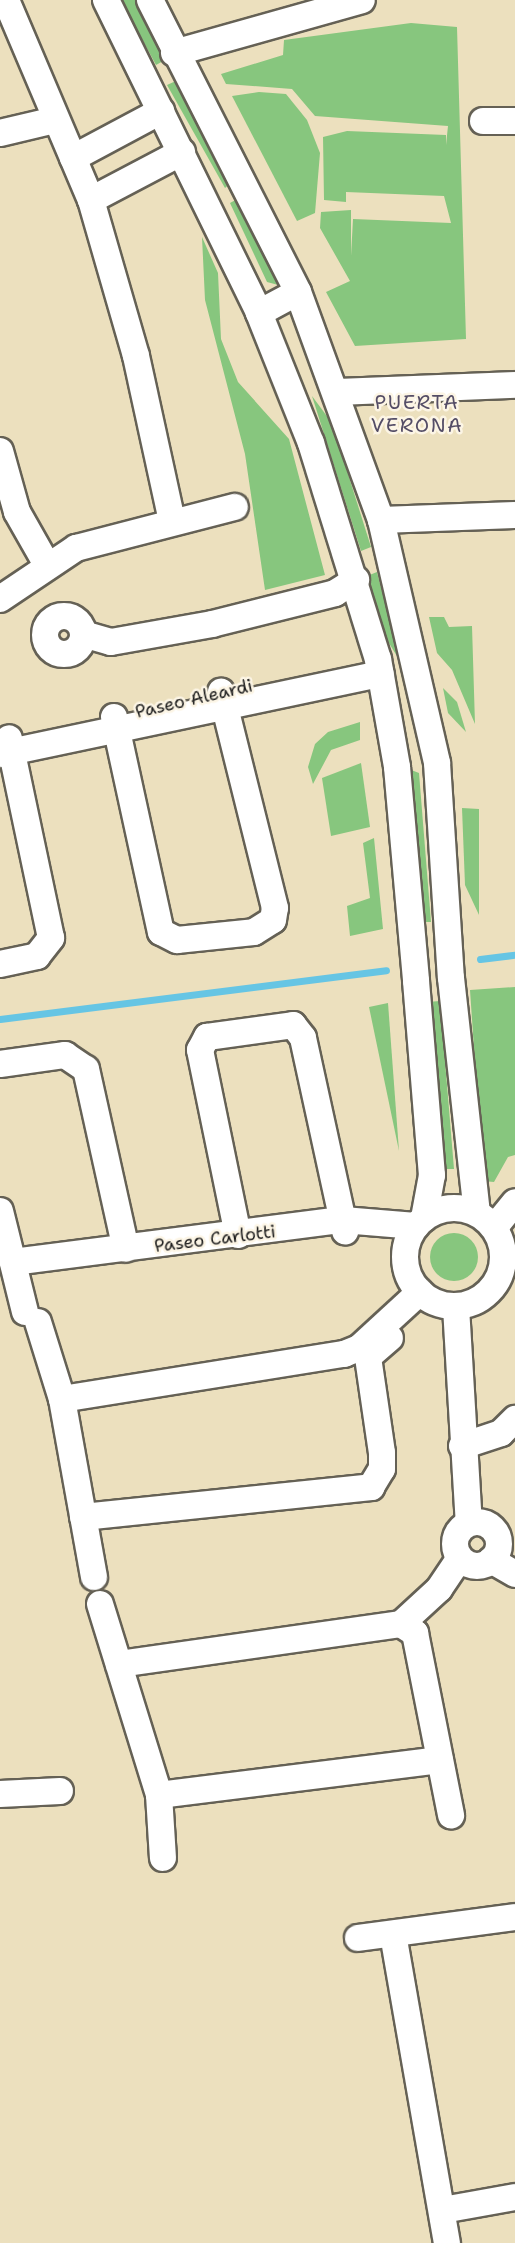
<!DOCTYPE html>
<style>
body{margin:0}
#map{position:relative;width:515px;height:2243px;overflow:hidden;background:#ece0be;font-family:"Shantell Sans",sans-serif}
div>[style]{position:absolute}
.green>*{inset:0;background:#87c67e}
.round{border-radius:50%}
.stream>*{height:7px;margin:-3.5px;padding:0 3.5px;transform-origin:3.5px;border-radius:3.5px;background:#66c5e4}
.roads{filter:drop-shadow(2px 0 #656155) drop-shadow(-2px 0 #656155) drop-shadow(0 2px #656155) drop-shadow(0 -2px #656155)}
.minor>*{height:26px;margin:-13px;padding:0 13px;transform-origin:13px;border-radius:13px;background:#fff}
.minor>.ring{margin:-13px;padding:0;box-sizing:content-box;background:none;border:26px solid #fff;border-radius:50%}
span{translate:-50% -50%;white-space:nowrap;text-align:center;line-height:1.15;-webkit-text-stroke:5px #fcf5e5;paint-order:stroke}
.street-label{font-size:18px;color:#1c1c1c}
.neighbourhood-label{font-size:20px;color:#544d66;letter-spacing:1.5px}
</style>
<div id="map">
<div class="green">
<i style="clip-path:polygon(121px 0,136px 0,165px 60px,156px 65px)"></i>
<i style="clip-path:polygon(411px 23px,457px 27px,466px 339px,355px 346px,326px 292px,350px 281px,320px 228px,321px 212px,351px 210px,351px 256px,353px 219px,451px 223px,444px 196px,346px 192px,346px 202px,324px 200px,323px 137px,347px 131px,446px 135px,446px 145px,448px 126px,315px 116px,292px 89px,226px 84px,221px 74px,283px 55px,284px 40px)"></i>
<i style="clip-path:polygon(178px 80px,232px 182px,225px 188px,167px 85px)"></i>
<i style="clip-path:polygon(259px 92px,286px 94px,307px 120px,320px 153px,315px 213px,297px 221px,232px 96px)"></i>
<i style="clip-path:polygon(239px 198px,282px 286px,267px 282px,230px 203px)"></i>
<i style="clip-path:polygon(202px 237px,218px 273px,221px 339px,238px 382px,289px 439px,325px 575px,265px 590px,245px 454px,205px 300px)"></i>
<i style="clip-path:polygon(312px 396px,332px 423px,371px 547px,361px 551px)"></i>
<i style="clip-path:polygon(377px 572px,400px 661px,379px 627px,367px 576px)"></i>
<i style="clip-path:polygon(429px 617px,444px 617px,449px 627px,472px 626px,475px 724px,452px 670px,437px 653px)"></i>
<i style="clip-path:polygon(443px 688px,457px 702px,466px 732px,448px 713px)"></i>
<i style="clip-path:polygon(360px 722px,360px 740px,331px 750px,313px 784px,308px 767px,315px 744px,328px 732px)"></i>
<i style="clip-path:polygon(361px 763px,370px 827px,331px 836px,322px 778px)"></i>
<i style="clip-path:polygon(406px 768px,419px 773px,431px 922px,420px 922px)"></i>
<i style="clip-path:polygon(462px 808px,479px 809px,479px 915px,465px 885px)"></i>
<i style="clip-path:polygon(374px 838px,383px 929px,350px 936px,347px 906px,370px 898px,363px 843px)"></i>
<i style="clip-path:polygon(515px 987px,515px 1155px,508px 1157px,494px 1182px,483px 1181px,470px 990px)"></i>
<i style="clip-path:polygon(440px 1001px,454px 1169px,441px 1169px,427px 1002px)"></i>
<i style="clip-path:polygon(388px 1003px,399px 1151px,369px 1007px)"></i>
<i class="round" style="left:430px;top:1233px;width:48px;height:48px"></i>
</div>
<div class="stream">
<i style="left:480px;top:959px;width:35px;rotate:-7deg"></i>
<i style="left:0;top:1019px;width:389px;rotate:-7.2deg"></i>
</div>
<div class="roads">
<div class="minor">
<i style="left:6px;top:0;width:217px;rotate:67deg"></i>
<i style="left:91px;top:200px;width:162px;rotate:73.9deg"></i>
<i style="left:136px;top:356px;width:169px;rotate:77.7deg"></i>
<i style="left:106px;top:0;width:348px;rotate:63.9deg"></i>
<i style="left:259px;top:313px;width:140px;rotate:68.2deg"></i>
<i style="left:311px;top:443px;width:226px;rotate:72.8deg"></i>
<i style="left:378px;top:659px;width:110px;rotate:80deg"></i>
<i style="left:397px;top:767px;width:215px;rotate:84.9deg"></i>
<i style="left:416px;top:981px;width:195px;rotate:85.3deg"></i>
<i style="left:432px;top:1175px;width:44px;rotate:100.5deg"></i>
<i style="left:150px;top:0;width:327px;rotate:63.1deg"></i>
<i style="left:298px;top:292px;width:243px;rotate:70deg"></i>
<i style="left:381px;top:520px;width:249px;rotate:77deg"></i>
<i style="left:437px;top:763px;width:215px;rotate:86.3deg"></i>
<i style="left:451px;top:978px;width:236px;rotate:83.7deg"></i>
<i style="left:174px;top:53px;width:195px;rotate:-15.7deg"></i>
<i style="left:483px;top:121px;width:32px"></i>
<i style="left:0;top:133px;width:57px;rotate:-13.3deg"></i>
<i style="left:73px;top:158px;width:100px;rotate:-28.1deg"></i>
<i style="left:91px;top:200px;width:103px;rotate:-27.8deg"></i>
<i style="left:259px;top:313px;width:44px;rotate:-28.3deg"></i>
<i style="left:338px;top:392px;width:177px;rotate:-2.3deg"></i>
<i style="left:0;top:451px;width:63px;rotate:74.4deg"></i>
<i style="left:17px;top:512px;width:59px;rotate:60.4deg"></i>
<i style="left:381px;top:520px;width:134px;rotate:-2.1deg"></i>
<i style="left:0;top:599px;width:92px;rotate:-33.9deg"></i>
<i style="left:76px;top:548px;width:164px;rotate:-14.5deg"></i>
<i class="ring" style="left:45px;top:616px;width:12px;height:12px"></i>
<i style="left:83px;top:634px;width:29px;rotate:16deg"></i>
<i style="left:111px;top:642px;width:103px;rotate:-10.1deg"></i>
<i style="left:212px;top:624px;width:127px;rotate:-14.1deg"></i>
<i style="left:335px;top:593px;width:25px;rotate:-32deg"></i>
<i style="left:114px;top:717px;width:220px;rotate:77.7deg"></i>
<i style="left:161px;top:932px;width:18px;rotate:27deg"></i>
<i style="left:177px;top:940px;width:77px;rotate:-5.9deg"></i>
<i style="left:254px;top:932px;width:22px;rotate:-32deg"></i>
<i style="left:273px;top:920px;width:12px;rotate:-81deg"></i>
<i style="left:275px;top:908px;width:223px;rotate:-104deg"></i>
<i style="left:0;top:754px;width:389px;rotate:-11.9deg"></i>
<i style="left:0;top:964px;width:38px;rotate:-12deg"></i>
<i style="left:37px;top:956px;width:23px;rotate:-52deg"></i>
<i style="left:51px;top:938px;width:204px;rotate:-101.9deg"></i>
<i style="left:0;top:1064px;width:66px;rotate:-7.9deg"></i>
<i style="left:65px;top:1055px;width:25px;rotate:34deg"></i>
<i style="left:86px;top:1069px;width:184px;rotate:77.5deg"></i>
<i class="ring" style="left:405px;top:1208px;width:72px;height:72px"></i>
<i style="left:0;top:1211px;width:104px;rotate:76.1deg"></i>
<i style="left:494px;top:1228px;width:33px;rotate:-51deg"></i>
<i style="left:238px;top:1235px;width:189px;rotate:-101.6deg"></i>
<i style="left:200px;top:1050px;width:15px;rotate:-62deg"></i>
<i style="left:207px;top:1037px;width:87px;rotate:-7.9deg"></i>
<i style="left:293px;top:1025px;width:16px;rotate:52deg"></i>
<i style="left:303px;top:1038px;width:198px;rotate:77.7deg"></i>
<i style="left:13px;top:1262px;width:333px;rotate:-7.3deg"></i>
<i style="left:343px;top:1220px;width:73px;rotate:4.7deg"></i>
<i style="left:456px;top:1307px;width:216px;rotate:86.6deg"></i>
<i style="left:38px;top:1322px;width:81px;rotate:72.7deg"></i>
<i style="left:462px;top:1446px;width:41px;rotate:-18.4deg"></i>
<i style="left:501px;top:1433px;width:20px;rotate:-45deg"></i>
<i style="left:83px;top:1517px;width:290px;rotate:-5.9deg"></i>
<i style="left:371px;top:1487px;width:21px;rotate:-59deg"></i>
<i style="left:382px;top:1469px;width:16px;rotate:-90deg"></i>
<i style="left:382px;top:1453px;width:97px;rotate:-98.3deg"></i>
<i style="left:368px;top:1357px;width:29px;rotate:-41deg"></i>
<i class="ring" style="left:455px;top:1522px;width:18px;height:18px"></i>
<i style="left:491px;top:1560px;width:28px;rotate:30deg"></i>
<i style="left:94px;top:1577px;width:181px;rotate:-100.2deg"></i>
<i style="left:62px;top:1399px;width:286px;rotate:-9.1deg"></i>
<i style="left:344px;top:1354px;width:16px;rotate:-22deg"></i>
<i style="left:359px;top:1348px;width:83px;rotate:-42.6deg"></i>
<i style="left:100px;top:1604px;width:200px;rotate:72.8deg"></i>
<i style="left:159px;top:1795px;width:63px;rotate:86.4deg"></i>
<i style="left:401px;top:1624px;width:17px;rotate:33deg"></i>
<i style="left:415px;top:1633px;width:186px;rotate:78.8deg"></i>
<i style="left:119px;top:1664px;width:285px;rotate:-8.1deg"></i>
<i style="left:401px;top:1624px;width:52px;rotate:-42.6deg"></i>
<i style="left:439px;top:1589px;width:37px;rotate:-56deg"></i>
<i style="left:0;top:1794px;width:60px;rotate:-2.9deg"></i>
<i style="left:159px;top:1795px;width:283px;rotate:-7.1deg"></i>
<i style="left:393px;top:1934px;width:314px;rotate:80.1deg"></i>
<i style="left:358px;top:1938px;width:158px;rotate:-7.6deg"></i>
<i style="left:443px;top:2210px;width:73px;rotate:-10.2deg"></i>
</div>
</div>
<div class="street-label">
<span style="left:194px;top:699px;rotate:-13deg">Paseo Aleardi</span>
<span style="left:215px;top:1239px;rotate:-7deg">Paseo Carlotti</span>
</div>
<div class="neighbourhood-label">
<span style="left:417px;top:414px">PUERTA<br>VERONA</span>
</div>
</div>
